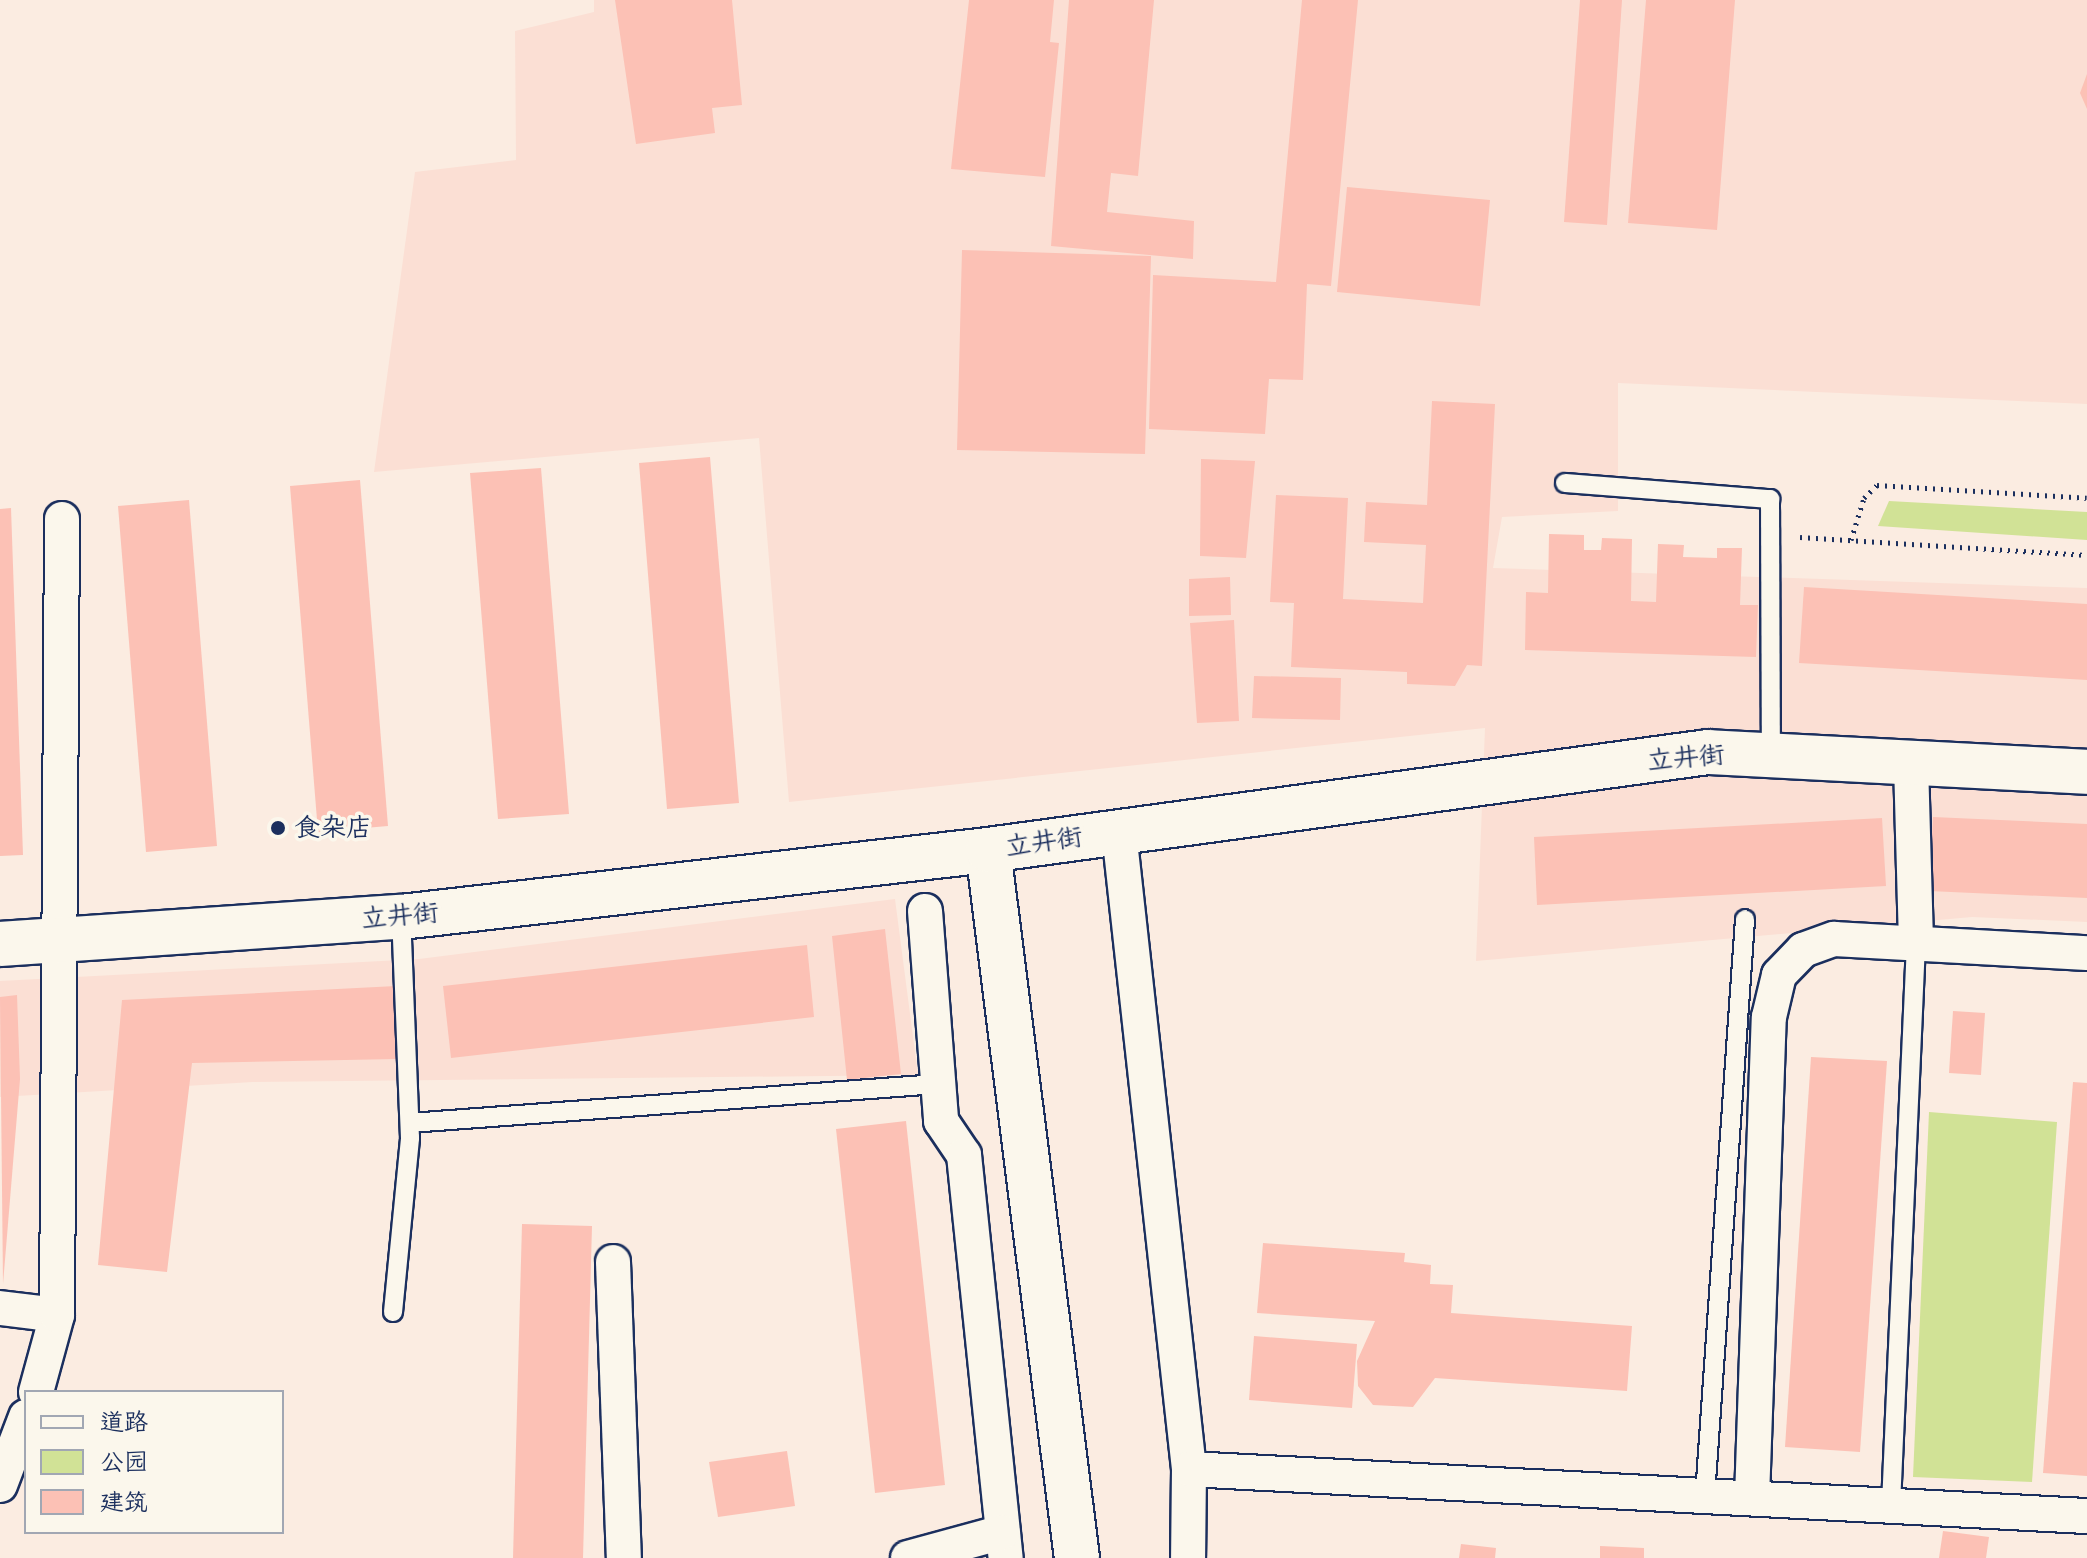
<!DOCTYPE html>
<meta charset="utf-8">
<style>
body{margin:0}
#map{position:relative;width:2087px;height:1558px;overflow:hidden;background:#fbece1;font-family:Sriracha,"LXGW WenKai TC",sans-serif}
div>[style]{position:absolute}
.built>*{inset:0;background:#fbdfd4}
.green>*{inset:0;background:#d1e296}
.building>*{inset:0;background:#fcc1b5}
.path>*{height:5px;margin-top:-2.5px;transform-origin:0;background:repeating-linear-gradient(90deg,#1b2f5e 0 2px,transparent 0 8px)}
.roads{filter:drop-shadow(2px 0 #1b2f5e) drop-shadow(-2px 0 #1b2f5e) drop-shadow(0 2px #1b2f5e) drop-shadow(0 -2px #1b2f5e)}
.service>*{height:18px;margin:-9px;padding:0 9px;transform-origin:9px;border-radius:9px;background:#fbf7ec}
.minor>*{height:34px;margin:-17px;padding:0 17px;transform-origin:17px;border-radius:17px;background:#fbf7ec}
.tertiary>*{height:44px;margin:-22px;padding:0 22px;transform-origin:22px;border-radius:22px;background:#fbf7ec}
.dots>*{width:22px;height:22px;translate:-50% -50%;box-sizing:border-box;border:4px solid #fbf7ec;border-radius:50%}
span{translate:-50% -50%;white-space:nowrap;text-align:center;line-height:1.15;-webkit-text-stroke:7px #fbf7ec;paint-order:stroke}
.street-label{font-size:26px;color:#1b2f5e}
.poi-label{font-size:26px;color:#1b2f5e}
.left{translate:0 -50%;text-align:left}
.legend{position:absolute;left:24px;top:1390px;width:260px;height:144px;box-sizing:border-box;background:#fbf7ec;border:2px solid #a1a7b3;margin:0;padding:10px 14px;list-style:none;font-size:24px;color:#1b2f5e}
.legend li{display:flex;align-items:center;gap:16px;height:40px}
.legend b{width:40px;border:2px solid #a1a7b3}
</style>
<div id="map">
<div class="built">
<i style="clip-path:polygon(594px 0,2087px 0,2087px 404px,1618px 383px,1618px 511px,1502px 517px,1493px 568px,2087px 588px,2087px 922px,1972px 917px,1476px 961px,1485px 728px,789px 802px,759px 438px,374px 472px,415px 172px,516px 160px,515px 31px,594px 12px)"></i>
<i style="clip-path:polygon(895px 899px,918px 1075px,253px 1082px,0 1097px,0 981px,419px 959px)"></i>
</div>
<div class="green">
<i style="clip-path:polygon(1889px 501px,2087px 512px,2087px 540px,1878px 526px)"></i>
<i style="clip-path:polygon(1929px 1112px,2057px 1122px,2032px 1482px,1913px 1477px)"></i>
</div>
<div class="building">
<i style="clip-path:polygon(615px 0,732px 0,742px 105px,712px 108px,715px 133px,636px 144px)"></i>
<i style="clip-path:polygon(969px 0,1054px 0,1050px 42px,1059px 43px,1045px 177px,951px 169px)"></i>
<i style="clip-path:polygon(1069px 0,1154px 0,1138px 176px,1111px 173px,1107px 212px,1194px 221px,1193px 259px,1051px 246px)"></i>
<i style="clip-path:polygon(1302px 0,1358px 0,1331px 286px,1307px 284px,1303px 380px,1269px 379px,1265px 434px,1149px 429px,1153px 275px,1276px 282px)"></i>
<i style="clip-path:polygon(1580px 0,1622px 0,1607px 225px,1564px 222px)"></i>
<i style="clip-path:polygon(1646px 0,1735px 0,1717px 230px,1628px 223px)"></i>
<i style="clip-path:polygon(2087px 74px,2087px 109px,2080px 93px)"></i>
<i style="clip-path:polygon(1347px 187px,1490px 200px,1480px 306px,1337px 292px)"></i>
<i style="clip-path:polygon(962px 250px,1151px 256px,1145px 454px,957px 450px)"></i>
<i style="clip-path:polygon(1432px 401px,1495px 404px,1482px 666px,1467px 665px,1455px 686px,1407px 684px,1407px 672px,1291px 667px,1294px 603px,1270px 602px,1276px 495px,1348px 498px,1343px 599px,1423px 603px,1426px 545px,1364px 542px,1366px 502px,1427px 505px)"></i>
<i style="clip-path:polygon(710px 457px,739px 803px,667px 809px,639px 463px)"></i>
<i style="clip-path:polygon(1201px 459px,1255px 461px,1246px 558px,1200px 556px)"></i>
<i style="clip-path:polygon(541px 468px,569px 814px,498px 819px,470px 473px)"></i>
<i style="clip-path:polygon(360px 480px,388px 826px,318px 832px,290px 486px)"></i>
<i style="clip-path:polygon(189px 500px,217px 846px,146px 852px,118px 506px)"></i>
<i style="clip-path:polygon(11px 508px,23px 855px,0 856px,0 509px)"></i>
<i style="clip-path:polygon(1549px 534px,1584px 535px,1584px 550px,1601px 550px,1602px 538px,1632px 539px,1631px 601px,1656px 602px,1658px 544px,1684px 545px,1683px 557px,1717px 558px,1717px 548px,1742px 548px,1740px 605px,1758px 605px,1756px 657px,1525px 650px,1526px 592px,1548px 593px)"></i>
<i style="clip-path:polygon(1230px 577px,1231px 615px,1189px 616px,1189px 579px)"></i>
<i style="clip-path:polygon(1804px 587px,2087px 604px,2087px 680px,1799px 663px)"></i>
<i style="clip-path:polygon(1234px 620px,1239px 721px,1197px 723px,1190px 623px)"></i>
<i style="clip-path:polygon(1254px 676px,1341px 678px,1340px 720px,1252px 718px)"></i>
<i style="clip-path:polygon(1933px 817px,2087px 824px,2087px 898px,1929px 891px)"></i>
<i style="clip-path:polygon(1882px 818px,1886px 886px,1537px 905px,1534px 837px)"></i>
<i style="clip-path:polygon(885px 929px,901px 1074px,847px 1080px,832px 936px)"></i>
<i style="clip-path:polygon(807px 945px,814px 1017px,451px 1058px,443px 986px)"></i>
<i style="clip-path:polygon(396px 986px,397px 1059px,192px 1063px,167px 1272px,98px 1265px,122px 1000px)"></i>
<i style="clip-path:polygon(17px 995px,20px 1079px,3px 1284px,0 997px)"></i>
<i style="clip-path:polygon(1953px 1011px,1985px 1013px,1981px 1075px,1949px 1073px)"></i>
<i style="clip-path:polygon(1811px 1057px,1887px 1061px,1860px 1452px,1785px 1447px)"></i>
<i style="clip-path:polygon(2073px 1082px,2087px 1083px,2087px 1476px,2043px 1473px)"></i>
<i style="clip-path:polygon(906px 1121px,945px 1485px,875px 1493px,836px 1129px)"></i>
<i style="clip-path:polygon(522px 1224px,592px 1226px,583px 1558px,513px 1558px)"></i>
<i style="clip-path:polygon(1263px 1243px,1405px 1253px,1404px 1262px,1431px 1265px,1430px 1284px,1453px 1285px,1451px 1313px,1632px 1326px,1627px 1391px,1435px 1378px,1413px 1407px,1373px 1405px,1358px 1386px,1357px 1361px,1375px 1321px,1257px 1313px)"></i>
<i style="clip-path:polygon(1254px 1336px,1357px 1344px,1352px 1408px,1249px 1400px)"></i>
<i style="clip-path:polygon(787px 1451px,795px 1506px,718px 1517px,709px 1462px)"></i>
<i style="clip-path:polygon(1943px 1531px,1989px 1537px,1986px 1558px,1939px 1558px)"></i>
<i style="clip-path:polygon(1461px 1544px,1496px 1548px,1495px 1558px,1459px 1558px)"></i>
<i style="clip-path:polygon(1600px 1546px,1644px 1548px,1644px 1558px,1600px 1558px)"></i>
</div>
<div class="path">
<i style="left:1800px;top:537px;width:288px;rotate:3.6deg"></i>
<i style="left:1851px;top:540px;width:44px;rotate:-72.8deg"></i>
<i style="left:1864px;top:498px;width:18px;rotate:-45deg"></i>
<i style="left:1877px;top:485px;width:210px;rotate:3.5deg"></i>
</div>
<div class="roads">
<div class="service">
<i style="left:1565px;top:483px;width:206px;rotate:4.5deg"></i>
<i style="left:1770px;top:499px;width:256px;rotate:89.8deg"></i>
<i style="left:410px;top:1123px;width:528px;rotate:-4.23deg"></i>
<i style="left:393px;top:1312px;width:175px;rotate:-84.4deg"></i>
<i style="left:410px;top:1138px;width:221px;rotate:-92.3deg"></i>
<i style="left:1705px;top:1496px;width:578px;rotate:-86.03deg"></i>
<i style="left:1891px;top:1505px;width:562px;rotate:-87.45deg"></i>
</div>
<div class="minor">
<i style="left:1911px;top:763px;width:181px;rotate:88.4deg"></i>
<i style="left:1119px;top:832px;width:641px;rotate:83.73deg"></i>
<i style="left:1189px;top:1469px;width:89px;rotate:90.6deg"></i>
<i style="left:925px;top:911px;width:211px;rotate:85.6deg"></i>
<i style="left:941px;top:1121px;width:41px;rotate:55.9deg"></i>
<i style="left:964px;top:1155px;width:405px;rotate:84.1deg"></i>
<i style="left:613px;top:1262px;width:296px;rotate:87.9deg"></i>
<i style="left:0;top:1308px;width:57px;rotate:7deg"></i>
<i style="left:36px;top:1392px;width:80px;rotate:-74.7deg"></i>
<i style="left:57px;top:1315px;width:796px;rotate:-89.64deg"></i>
<i style="left:1189px;top:1469px;width:899px;rotate:3deg"></i>
<i style="left:0;top:1485px;width:73px;rotate:-69.1deg"></i>
<i style="left:1752px;top:1498px;width:481px;rotate:-88deg"></i>
<i style="left:1769px;top:1017px;width:43px;rotate:-76.6deg"></i>
<i style="left:1779px;top:975px;width:35px;rotate:-46deg"></i>
<i style="left:1803px;top:950px;width:33px;rotate:-20deg"></i>
<i style="left:1834px;top:939px;width:253px;rotate:3.2deg"></i>
<i style="left:908px;top:1558px;width:98px;rotate:-15.3deg"></i>
</div>
<div class="tertiary">
<i style="left:988px;top:850px;width:714px;rotate:82.84deg"></i>
<i style="left:0;top:944px;width:402px;rotate:-3.9deg"></i>
<i style="left:401px;top:917px;width:591px;rotate:-6.51deg"></i>
<i style="left:988px;top:850px;width:727px;rotate:-7.75deg"></i>
<i style="left:1708px;top:752px;width:380px;rotate:3deg"></i>
</div>
</div>
<div class="dots">
<i style="left:278px;top:828px;background:#1b2f5e"></i>
</div>
<div class="street-label">
<span style="left:1686px;top:758px;rotate:-5deg">立井街</span>
<span style="left:1044px;top:842px;rotate:-8deg">立井街</span>
<span style="left:400px;top:916px;rotate:-5deg">立井街</span>
</div>
<div class="poi-label">
<span class="left" style="left:294px;top:828px">食杂店</span>
</div>
<ul class="legend">
<li><b style="height:10px;background:#fbf7ec"></b>道路</li>
<li><b style="height:22px;background:#d1e296"></b>公园</li>
<li><b style="height:22px;background:#fcc1b5"></b>建筑</li>
</ul>
</div>
